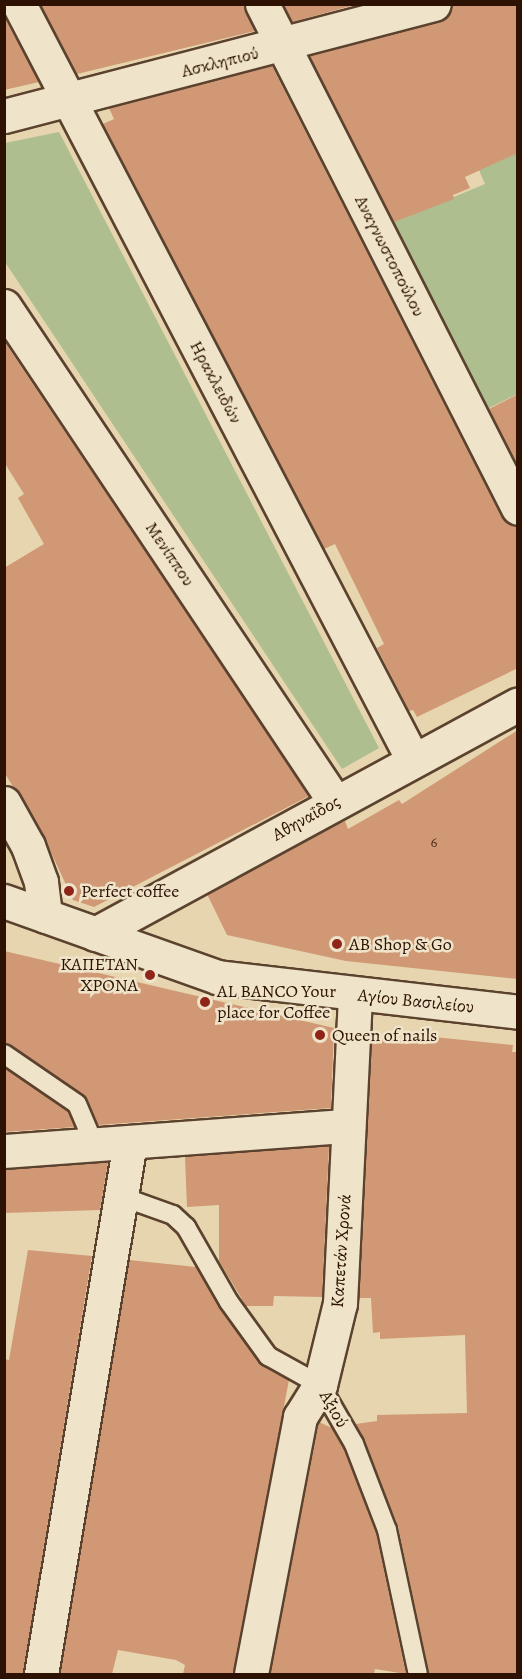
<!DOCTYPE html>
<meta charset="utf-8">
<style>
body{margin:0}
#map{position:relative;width:522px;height:1679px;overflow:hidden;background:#e6d5ae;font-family:Alegreya,serif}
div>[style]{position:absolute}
.green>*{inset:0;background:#aebe8f}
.building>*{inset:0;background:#d09875}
.roads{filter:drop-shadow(2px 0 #5b422e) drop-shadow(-2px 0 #5b422e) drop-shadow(0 2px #5b422e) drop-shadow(0 -2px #5b422e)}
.lane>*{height:18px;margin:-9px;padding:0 9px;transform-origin:9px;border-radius:9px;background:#efe4ca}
.street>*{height:33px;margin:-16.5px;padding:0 16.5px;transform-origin:16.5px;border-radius:16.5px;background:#efe4ca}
.secondary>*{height:33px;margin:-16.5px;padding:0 16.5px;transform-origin:16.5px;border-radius:16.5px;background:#efe4ca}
.dots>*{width:16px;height:16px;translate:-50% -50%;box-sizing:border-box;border:3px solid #efe4ca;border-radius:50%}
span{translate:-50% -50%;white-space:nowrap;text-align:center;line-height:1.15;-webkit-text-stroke:5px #efe4ca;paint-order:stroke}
.number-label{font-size:15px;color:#563320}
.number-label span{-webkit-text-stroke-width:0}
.street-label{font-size:18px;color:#2d1103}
.poi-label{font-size:18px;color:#2d1103}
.left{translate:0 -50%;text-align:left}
.right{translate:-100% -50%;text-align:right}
.frame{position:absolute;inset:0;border:6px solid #2d1103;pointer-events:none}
</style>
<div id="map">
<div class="green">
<i style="clip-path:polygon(59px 132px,379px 748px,342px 769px,5px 262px,5px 143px)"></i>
<i style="clip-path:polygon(517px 153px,517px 394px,485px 410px,394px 222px,485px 184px,479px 170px)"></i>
</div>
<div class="building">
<i style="clip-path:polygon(40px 4px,244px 4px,255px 31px,77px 74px)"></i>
<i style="clip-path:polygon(283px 4px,358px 4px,292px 22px)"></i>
<i style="clip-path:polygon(452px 4px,518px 4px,518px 153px,465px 177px,470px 188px,453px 195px,454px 199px,394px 222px,309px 56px,439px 22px,448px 17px)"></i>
<i style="clip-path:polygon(4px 17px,39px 82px,4px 90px)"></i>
<i style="clip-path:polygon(272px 66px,501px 516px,518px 527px,518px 668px,417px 717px,413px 710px,409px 711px,377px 648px,384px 644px,335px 544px,324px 549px,103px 124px,114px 119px,109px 108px)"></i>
<i style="clip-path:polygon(4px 341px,309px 796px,94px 907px,73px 900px,44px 837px,4px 772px,4px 568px,44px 544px,18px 498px,24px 494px,4px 462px)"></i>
<i style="clip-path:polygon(518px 394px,518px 466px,489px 409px)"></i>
<i style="clip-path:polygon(518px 730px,518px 979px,346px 961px,227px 935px,207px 894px,331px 827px,345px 821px,348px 829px,399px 800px,402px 804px)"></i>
<i style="clip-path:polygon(4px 951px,334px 1028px,331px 1108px,98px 1125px,83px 1095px,4px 1043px)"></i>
<i style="clip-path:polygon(414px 1035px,513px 1045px,512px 1052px,518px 1052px,518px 1674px,429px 1674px,398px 1526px,356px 1424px,377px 1421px,377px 1415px,467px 1413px,465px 1335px,380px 1339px,380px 1332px,373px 1333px,371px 1298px,359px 1298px,372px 1037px,413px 1042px)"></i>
<i style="clip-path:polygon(4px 1068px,68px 1111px,75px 1127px,4px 1132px)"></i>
<i style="clip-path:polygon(329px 1146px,322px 1297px,274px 1296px,273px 1306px,246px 1306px,219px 1261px,219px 1205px,187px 1207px,185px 1157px)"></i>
<i style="clip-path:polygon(108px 1162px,100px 1210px,4px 1213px,4px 1170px)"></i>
<i style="clip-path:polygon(28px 1250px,92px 1256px,23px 1674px,4px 1674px,4px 1359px,9px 1360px)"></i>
<i style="clip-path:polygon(129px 1260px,196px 1267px,259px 1363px,289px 1380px,233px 1674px,183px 1674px,185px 1665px,176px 1660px,118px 1650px,112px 1674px,60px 1674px)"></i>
<i style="clip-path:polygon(319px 1422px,332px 1428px,344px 1449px,376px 1533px,406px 1674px,375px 1669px,374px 1674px,270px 1674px)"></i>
</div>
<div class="roads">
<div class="lane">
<i style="left:4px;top:1054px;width:88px;rotate:34.4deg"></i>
<i style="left:77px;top:1104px;width:43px;rotate:67deg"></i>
<i style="left:120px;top:1196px;width:56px;rotate:19.7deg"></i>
<i style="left:173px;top:1215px;width:18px;rotate:43deg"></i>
<i style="left:186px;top:1227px;width:86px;rotate:60.2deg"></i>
<i style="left:229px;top:1302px;width:67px;rotate:54.2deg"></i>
<i style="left:268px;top:1356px;width:60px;rotate:29.1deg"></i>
<i style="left:320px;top:1385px;width:68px;rotate:60deg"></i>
<i style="left:354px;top:1444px;width:92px;rotate:69deg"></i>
<i style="left:387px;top:1530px;width:147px;rotate:77.9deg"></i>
</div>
<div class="street">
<i style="left:19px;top:4px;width:853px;rotate:62.47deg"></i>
<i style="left:262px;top:4px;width:565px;rotate:63.07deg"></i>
<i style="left:4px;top:116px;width:444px;rotate:-14.6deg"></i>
<i style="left:4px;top:306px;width:596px;rotate:56.28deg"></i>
<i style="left:4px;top:803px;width:49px;rotate:60.8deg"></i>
<i style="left:28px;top:846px;width:38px;rotate:70deg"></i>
<i style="left:41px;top:882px;width:34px;rotate:83deg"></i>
<i style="left:95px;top:934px;width:481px;rotate:-28.5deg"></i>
<i style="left:4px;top:1151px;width:345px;rotate:-4.2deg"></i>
<i style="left:41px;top:1674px;width:539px;rotate:-80.5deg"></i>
<i style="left:251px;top:1674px;width:262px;rotate:-79.2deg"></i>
<i style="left:300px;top:1417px;width:38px;rotate:-58deg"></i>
<i style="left:320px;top:1385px;width:84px;rotate:-76.3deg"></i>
<i style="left:340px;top:1303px;width:308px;rotate:-87.2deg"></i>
</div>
<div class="secondary">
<i style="left:4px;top:901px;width:226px;rotate:19.6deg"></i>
<i style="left:217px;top:977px;width:303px;rotate:6.6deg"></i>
</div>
</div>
<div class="dots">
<i style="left:69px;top:891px;background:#8f2418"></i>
<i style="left:337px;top:944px;background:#8f2418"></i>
<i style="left:150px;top:975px;background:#8f2418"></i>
<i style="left:205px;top:1002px;background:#8f2418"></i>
<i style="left:320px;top:1035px;background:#8f2418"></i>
</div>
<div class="number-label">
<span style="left:434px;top:843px">6</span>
</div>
<div class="street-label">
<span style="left:220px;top:62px;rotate:-14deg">Ασκληπιού</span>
<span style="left:390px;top:256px;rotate:63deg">Αναγνωστοπούλου</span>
<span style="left:216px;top:382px;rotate:62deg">Ηρακλειδών</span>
<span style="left:170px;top:554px;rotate:56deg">Μενίππου</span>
<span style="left:306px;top:818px;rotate:-29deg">Αθηναΐδος</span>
<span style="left:416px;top:1001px;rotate:6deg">Αγίου Βασιλείου</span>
<span style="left:341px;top:1251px;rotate:-86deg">Καπετάν Χρονά</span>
<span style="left:334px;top:1409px;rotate:60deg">Αξιού</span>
</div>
<div class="poi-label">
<span class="left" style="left:81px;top:891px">Perfect coffee</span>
<span class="left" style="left:349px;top:944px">AB Shop &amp; Go</span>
<span class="right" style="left:138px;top:975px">ΚΑΠΕΤΑΝ<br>ΧΡΟΝΑ</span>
<span class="left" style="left:217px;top:1002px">AL BANCO Your<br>place for Coffee</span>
<span class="left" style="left:332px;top:1035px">Queen of nails</span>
</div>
<div class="frame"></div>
</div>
